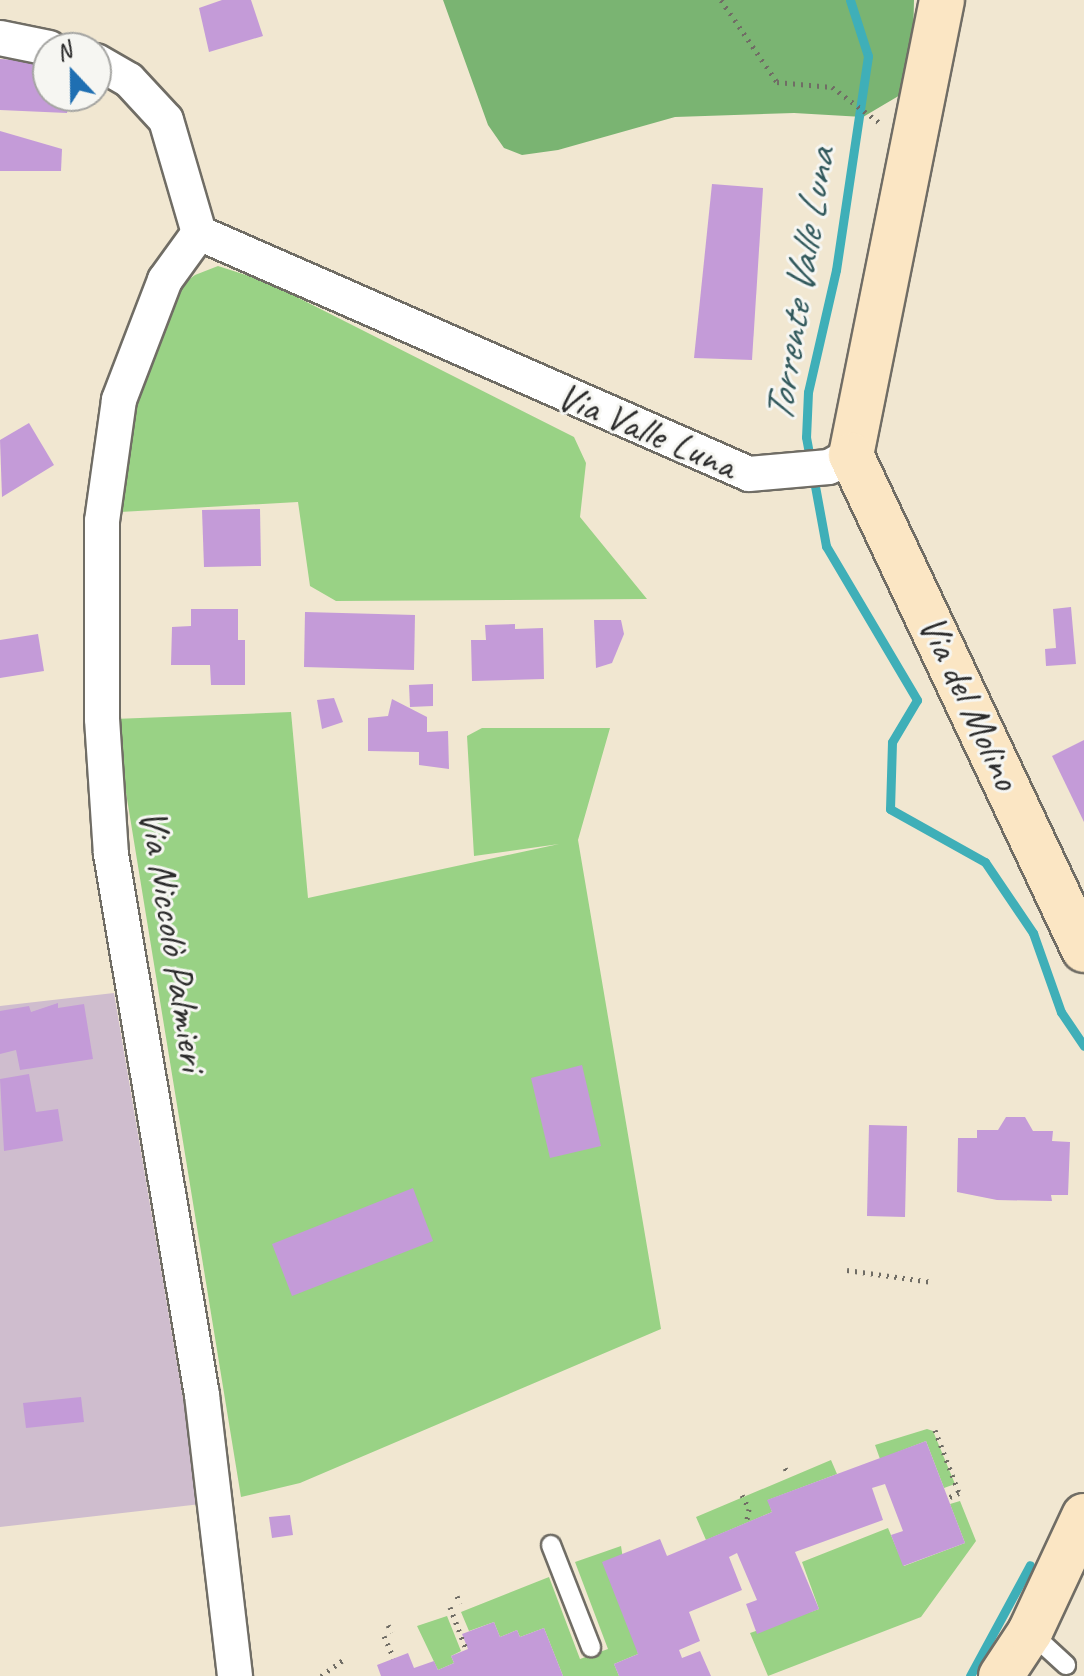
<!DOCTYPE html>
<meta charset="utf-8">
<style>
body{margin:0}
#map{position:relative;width:1084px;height:1676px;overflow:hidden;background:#f1e7d1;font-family:Caveat,sans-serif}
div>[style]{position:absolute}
.industrial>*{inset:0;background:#cfbdce}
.green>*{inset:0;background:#99d285}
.forest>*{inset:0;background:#7ab472}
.stream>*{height:9px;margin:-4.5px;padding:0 4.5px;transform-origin:4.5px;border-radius:4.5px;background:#3fafb8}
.building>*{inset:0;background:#c49bd8}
.path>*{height:5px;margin-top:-2.5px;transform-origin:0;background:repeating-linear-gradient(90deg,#706d65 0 2px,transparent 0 8px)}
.roads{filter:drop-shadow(2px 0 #706d65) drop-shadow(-2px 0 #706d65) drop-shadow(0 2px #706d65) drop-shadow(0 -2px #706d65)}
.lane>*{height:18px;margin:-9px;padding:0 9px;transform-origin:9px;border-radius:9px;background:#fff}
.street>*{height:34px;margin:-17px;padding:0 17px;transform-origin:17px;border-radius:17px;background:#fff}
.secondary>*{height:44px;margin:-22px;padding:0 22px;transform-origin:22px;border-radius:22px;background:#fbe6c4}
span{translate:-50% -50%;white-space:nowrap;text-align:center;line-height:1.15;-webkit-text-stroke:6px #f6f6f2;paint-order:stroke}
.street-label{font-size:40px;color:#2b2b2b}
.water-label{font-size:42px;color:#32595c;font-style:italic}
.north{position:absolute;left:32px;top:32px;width:80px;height:80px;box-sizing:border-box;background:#f6f6f2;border:2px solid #a5a5a2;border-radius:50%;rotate:338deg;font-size:22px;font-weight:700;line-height:32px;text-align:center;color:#2b2b2b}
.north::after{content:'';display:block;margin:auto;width:28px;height:36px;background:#1f6fb2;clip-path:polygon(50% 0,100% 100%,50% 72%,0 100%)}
</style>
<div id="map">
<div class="industrial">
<i style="clip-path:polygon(114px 993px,201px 1504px,0 1527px,0 1006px)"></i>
</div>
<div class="green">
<i style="clip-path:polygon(218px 266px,265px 281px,574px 437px,586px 463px,580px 517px,647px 599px,336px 601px,310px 586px,298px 502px,120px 512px,139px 391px,172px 292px,195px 275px)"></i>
<i style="clip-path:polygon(291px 712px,308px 898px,559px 844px,474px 856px,467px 736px,482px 728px,610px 728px,578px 840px,661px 1329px,300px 1483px,241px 1497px,114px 719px)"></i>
<i style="clip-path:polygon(927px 1429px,933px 1431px,955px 1484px,944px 1488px,926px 1441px,880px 1459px,875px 1445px)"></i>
<i style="clip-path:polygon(831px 1460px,837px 1474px,768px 1500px,772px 1512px,706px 1540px,696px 1517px)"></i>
<i style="clip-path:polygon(960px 1501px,976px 1541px,921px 1617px,768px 1676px,750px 1633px,819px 1609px,802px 1562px,888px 1528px,904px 1566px,965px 1543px,950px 1504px)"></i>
<i style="clip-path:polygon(621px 1546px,638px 1654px,614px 1664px,619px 1676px,563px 1676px,544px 1628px,520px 1637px,517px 1630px,500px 1637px,494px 1622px,469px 1631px,461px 1612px,549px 1577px,580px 1659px,608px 1649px,575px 1562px)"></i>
<i style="clip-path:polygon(447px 1616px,461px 1651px,451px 1656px,454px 1663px,438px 1670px,417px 1626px)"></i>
</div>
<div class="forest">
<i style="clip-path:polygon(443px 0,914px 0,912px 88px,863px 117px,794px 113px,675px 117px,558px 150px,522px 155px,504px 148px,488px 125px)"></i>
</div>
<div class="stream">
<i style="left:850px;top:0;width:59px;rotate:72.2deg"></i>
<i style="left:868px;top:56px;width:216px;rotate:98.5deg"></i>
<i style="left:836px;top:270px;width:125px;rotate:102.9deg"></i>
<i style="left:808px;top:392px;width:45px;rotate:92.5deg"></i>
<i style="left:806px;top:437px;width:111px;rotate:79.6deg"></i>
<i style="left:826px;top:546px;width:179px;rotate:59.4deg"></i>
<i style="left:917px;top:700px;width:49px;rotate:120.8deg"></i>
<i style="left:892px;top:742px;width:67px;rotate:91.7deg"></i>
<i style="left:890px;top:809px;width:109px;rotate:29.2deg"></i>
<i style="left:985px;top:862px;width:86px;rotate:55.9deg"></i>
<i style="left:1033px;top:933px;width:84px;rotate:70.5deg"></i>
<i style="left:1061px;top:1012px;width:41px;rotate:55.9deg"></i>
<i style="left:970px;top:1676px;width:126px;rotate:-61.6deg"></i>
</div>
<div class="building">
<i style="clip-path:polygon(222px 0,251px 0,263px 36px,209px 52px,199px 8px)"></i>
<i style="clip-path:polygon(0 59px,48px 62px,48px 96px,71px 96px,67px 113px,0 110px)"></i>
<i style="clip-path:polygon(0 131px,62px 149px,61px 171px,0 171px)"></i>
<i style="clip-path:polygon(712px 184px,763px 188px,752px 360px,694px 358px)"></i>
<i style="clip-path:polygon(29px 423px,54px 465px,2px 497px,0 440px)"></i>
<i style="clip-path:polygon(260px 509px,261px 566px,204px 567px,202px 510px)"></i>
<i style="clip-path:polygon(1071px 607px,1076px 664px,1046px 666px,1045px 649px,1056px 648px,1053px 609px)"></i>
<i style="clip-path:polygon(191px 609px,238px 609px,238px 640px,245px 640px,245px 685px,211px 685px,210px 665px,171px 665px,172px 627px,191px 626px)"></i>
<i style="clip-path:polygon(305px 612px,415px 615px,414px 670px,304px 667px)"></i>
<i style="clip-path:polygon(594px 620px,621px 620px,624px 634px,612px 663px,596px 668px)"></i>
<i style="clip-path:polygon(515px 624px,515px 629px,543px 628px,544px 679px,472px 681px,471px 640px,486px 640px,485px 625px)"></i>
<i style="clip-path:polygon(38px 634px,44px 671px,0 678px,0 640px)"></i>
<i style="clip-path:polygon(433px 684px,433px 706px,410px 707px,409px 685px)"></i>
<i style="clip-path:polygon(334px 698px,343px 722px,322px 729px,317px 700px)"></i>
<i style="clip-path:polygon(392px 699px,427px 717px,427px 732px,448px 731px,449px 769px,419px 765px,419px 752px,368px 751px,368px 718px,388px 716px)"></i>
<i style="clip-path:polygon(1084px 740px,1084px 822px,1052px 756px)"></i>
<i style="clip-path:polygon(58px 1003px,58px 1008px,84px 1004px,93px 1059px,20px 1070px,16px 1050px,0 1054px,0 1011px,29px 1006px,31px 1012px)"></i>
<i style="clip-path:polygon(582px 1065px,601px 1146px,550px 1158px,531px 1078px)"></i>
<i style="clip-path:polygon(29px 1074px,36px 1112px,58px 1109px,63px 1141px,4px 1151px,0 1079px)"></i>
<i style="clip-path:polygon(1006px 1117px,1025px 1117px,1033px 1131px,1053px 1131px,1052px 1141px,1070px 1142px,1068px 1195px,1051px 1195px,1052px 1201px,997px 1200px,957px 1192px,958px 1138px,977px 1138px,977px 1130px,998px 1130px)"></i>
<i style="clip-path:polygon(869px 1125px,907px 1126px,905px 1217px,867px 1216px)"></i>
<i style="clip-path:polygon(413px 1188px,433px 1241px,292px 1296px,272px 1244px)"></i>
<i style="clip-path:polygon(81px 1397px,84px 1422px,26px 1428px,23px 1403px)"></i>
<i style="clip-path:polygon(926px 1441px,965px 1543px,903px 1566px,891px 1535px,903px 1531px,885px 1484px,872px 1488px,883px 1520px,795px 1552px,819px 1609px,757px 1634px,746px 1604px,757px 1600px,737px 1553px,729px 1557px,742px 1590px,689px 1612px,700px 1641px,679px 1650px,682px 1658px,700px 1651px,711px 1676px,619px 1676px,614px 1664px,638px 1654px,602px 1562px,660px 1539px,667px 1556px,772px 1512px,767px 1500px)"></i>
<i style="clip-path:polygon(290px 1515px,293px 1535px,272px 1538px,269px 1517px)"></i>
<i style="clip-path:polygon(494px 1622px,500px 1637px,517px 1630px,520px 1637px,544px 1628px,563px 1676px,381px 1676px,377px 1665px,408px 1653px,414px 1668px,434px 1661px,438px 1670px,454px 1663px,451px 1656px,468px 1649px,462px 1634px)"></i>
</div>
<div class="path">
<i style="left:721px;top:0;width:99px;rotate:55.7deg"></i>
<i style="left:777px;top:82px;width:55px;rotate:5.2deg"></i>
<i style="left:832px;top:87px;width:60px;rotate:36.9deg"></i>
<i style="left:847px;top:1270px;width:86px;rotate:8deg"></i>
<i style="left:935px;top:1430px;width:67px;rotate:69.1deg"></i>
<i style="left:959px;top:1493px;width:12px;rotate:156deg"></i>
<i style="left:785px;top:1468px;width:6px;rotate:59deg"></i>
<i style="left:742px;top:1495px;width:16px;rotate:63deg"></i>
<i style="left:749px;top:1509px;width:15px;rotate:101deg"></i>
<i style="left:457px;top:1596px;width:8px;rotate:67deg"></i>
<i style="left:450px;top:1607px;width:45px;rotate:69.1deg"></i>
<i style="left:388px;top:1625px;width:8px;rotate:60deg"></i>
<i style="left:384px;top:1636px;width:24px;rotate:66deg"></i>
<i style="left:321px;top:1676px;width:27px;rotate:-36deg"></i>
</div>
<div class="roads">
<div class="lane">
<i style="left:551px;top:1545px;width:110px;rotate:68.6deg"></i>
<i style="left:1030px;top:1632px;width:49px;rotate:42.5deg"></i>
</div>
<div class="street">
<i style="left:0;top:38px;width:50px;rotate:11.5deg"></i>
<i style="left:96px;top:61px;width:38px;rotate:30deg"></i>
<i style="left:129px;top:80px;width:54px;rotate:47.2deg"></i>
<i style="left:166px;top:120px;width:118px;rotate:73.7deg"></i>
<i style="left:199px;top:233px;width:58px;rotate:125.9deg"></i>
<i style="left:165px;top:280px;width:129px;rotate:111deg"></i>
<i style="left:119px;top:400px;width:122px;rotate:98deg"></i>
<i style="left:102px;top:521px;width:198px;rotate:90deg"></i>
<i style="left:102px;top:719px;width:135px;rotate:86.2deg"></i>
<i style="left:111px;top:854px;width:549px;rotate:80.45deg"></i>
<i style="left:202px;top:1395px;width:283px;rotate:83.3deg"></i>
<i style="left:199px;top:233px;width:600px;rotate:23.66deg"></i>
<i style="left:749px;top:474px;width:80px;rotate:-5deg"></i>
<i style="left:829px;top:467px;width:25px;rotate:-29deg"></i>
</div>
<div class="secondary">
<i style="left:942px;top:0;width:464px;rotate:101.3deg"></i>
<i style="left:851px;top:455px;width:547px;rotate:64.79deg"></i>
<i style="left:1001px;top:1676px;width:53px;rotate:-56.6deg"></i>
<i style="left:1030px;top:1632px;width:128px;rotate:-65deg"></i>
</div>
</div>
<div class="street-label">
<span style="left:647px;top:430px;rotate:23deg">Via Valle Luna</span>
<span style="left:970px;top:702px;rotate:65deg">Via del Molino</span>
<span style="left:174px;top:940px;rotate:81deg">Via Niccolò Palmieri</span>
</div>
<div class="water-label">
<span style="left:800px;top:286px;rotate:-81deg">Torrente Valle Luna</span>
</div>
<div class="north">N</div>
</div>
